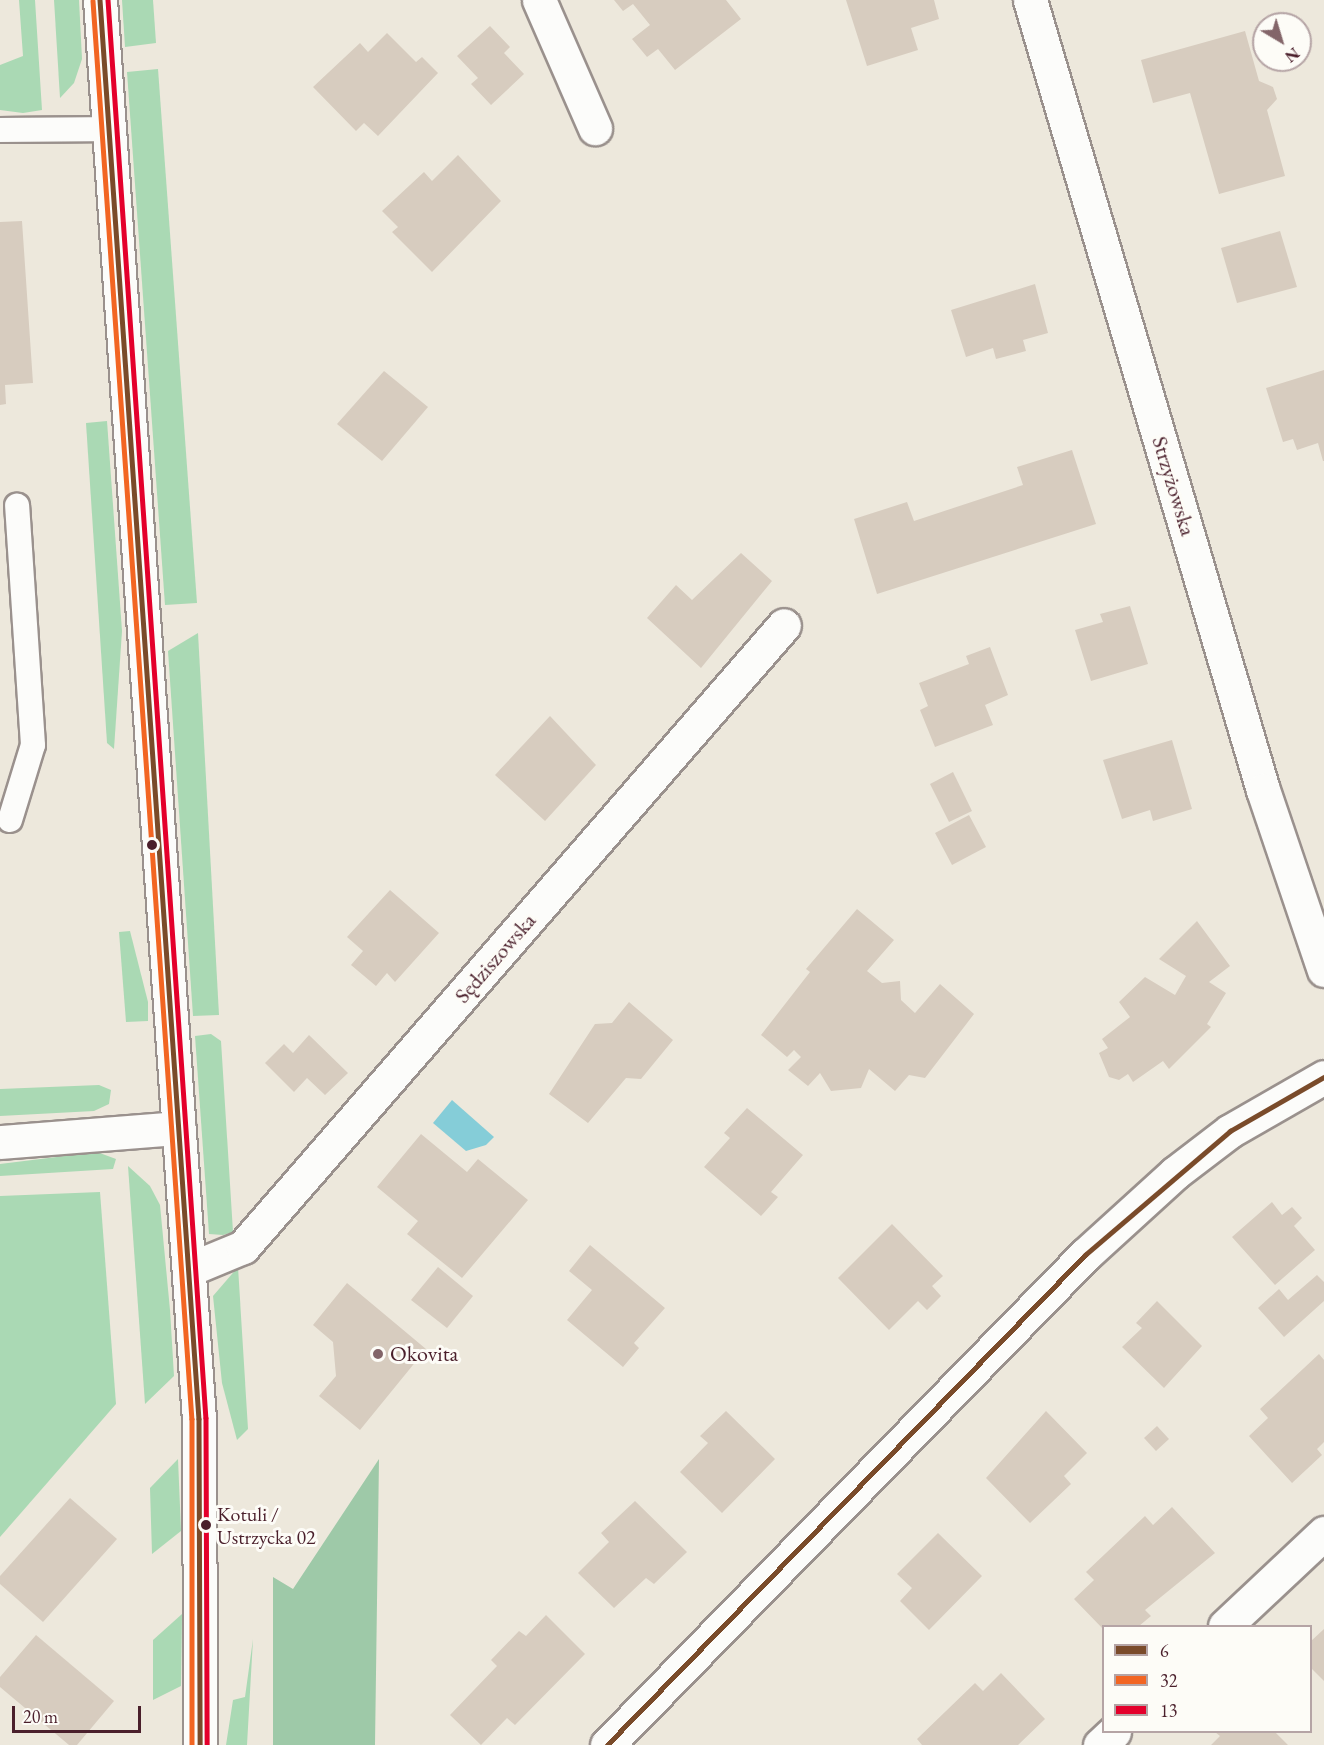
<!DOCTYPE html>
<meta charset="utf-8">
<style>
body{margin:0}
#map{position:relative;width:1324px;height:1745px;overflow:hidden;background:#ede8dc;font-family:"EB Garamond",serif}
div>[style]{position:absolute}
.green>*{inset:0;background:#aad9b4}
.forest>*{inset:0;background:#9ec9a8}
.water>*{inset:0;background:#85cdd8}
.building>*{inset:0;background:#d7ccbf}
.roads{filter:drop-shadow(2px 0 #9a918d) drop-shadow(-2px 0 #9a918d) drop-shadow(0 2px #9a918d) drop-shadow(0 -2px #9a918d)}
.service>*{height:24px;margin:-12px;padding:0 12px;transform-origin:12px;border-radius:12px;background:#fcfcfa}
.minor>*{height:33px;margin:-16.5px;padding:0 16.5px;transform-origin:16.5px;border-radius:16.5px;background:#fcfcfa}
.tertiary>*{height:33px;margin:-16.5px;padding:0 16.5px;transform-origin:16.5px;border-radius:16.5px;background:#fcfcfa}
.bus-1>*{height:4.5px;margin:-2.25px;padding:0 2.25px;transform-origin:2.25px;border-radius:2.25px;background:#7a4b2a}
.bus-2>*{height:4.5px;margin:-2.25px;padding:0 2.25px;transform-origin:2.25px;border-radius:2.25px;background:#f26522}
.bus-3>*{height:4.5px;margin:-2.25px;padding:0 2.25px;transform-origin:2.25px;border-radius:2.25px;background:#e4002b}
.dots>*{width:16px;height:16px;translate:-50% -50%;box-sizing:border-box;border:3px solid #fdfcf7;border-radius:50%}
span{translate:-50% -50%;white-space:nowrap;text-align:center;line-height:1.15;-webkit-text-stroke:6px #fdfcf7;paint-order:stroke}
.bus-label{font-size:20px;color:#4a1f2b}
.left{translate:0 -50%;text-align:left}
.street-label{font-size:22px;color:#4a1f2b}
.poi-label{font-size:22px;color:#4a1f2b}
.legend{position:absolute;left:1102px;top:1625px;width:210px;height:108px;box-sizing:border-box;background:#fdfcf7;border:2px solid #b5a4a5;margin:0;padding:8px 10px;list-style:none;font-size:18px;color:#4a1f2b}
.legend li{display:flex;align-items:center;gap:12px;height:30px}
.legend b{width:30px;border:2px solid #b5a4a5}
.north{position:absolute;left:1252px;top:12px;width:60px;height:60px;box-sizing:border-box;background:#fdfcf7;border:2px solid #b5a4a5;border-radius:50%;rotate:142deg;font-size:16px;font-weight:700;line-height:24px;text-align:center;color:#4a1f2b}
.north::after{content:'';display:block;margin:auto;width:21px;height:27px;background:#836569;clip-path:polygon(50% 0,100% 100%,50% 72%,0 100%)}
.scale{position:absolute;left:12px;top:1706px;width:129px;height:27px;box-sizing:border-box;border:3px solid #4a1f2b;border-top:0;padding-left:8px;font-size:18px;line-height:21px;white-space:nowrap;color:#4a1f2b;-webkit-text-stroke:4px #fdfcf7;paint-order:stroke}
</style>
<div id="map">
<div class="green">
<i style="clip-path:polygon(19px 0,35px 0,42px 110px,23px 113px,0 110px,0 65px,23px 56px)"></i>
<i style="clip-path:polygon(54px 0,79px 0,82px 59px,74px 83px,60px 98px)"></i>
<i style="clip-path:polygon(122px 0,153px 0,156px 43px,125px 47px)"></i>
<i style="clip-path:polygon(158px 69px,197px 603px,165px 605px,127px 72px)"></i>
<i style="clip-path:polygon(107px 421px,122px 631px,114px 749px,107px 743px,86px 423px)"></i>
<i style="clip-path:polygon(198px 633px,219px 1015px,193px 1016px,168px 651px)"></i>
<i style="clip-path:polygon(130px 931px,148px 1002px,148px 1021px,126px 1022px,119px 932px)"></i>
<i style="clip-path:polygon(211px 1034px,221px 1041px,233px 1232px,223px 1235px,209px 1234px,195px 1036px)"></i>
<i style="clip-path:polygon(99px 1085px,111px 1090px,109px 1104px,94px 1111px,0 1116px,0 1089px)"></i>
<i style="clip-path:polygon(97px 1152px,116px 1159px,113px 1169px,0 1176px,0 1164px)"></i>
<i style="clip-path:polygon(128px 1166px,150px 1186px,160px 1205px,170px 1310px,174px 1376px,145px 1404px)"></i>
<i style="clip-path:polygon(100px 1192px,116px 1404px,0 1537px,0 1196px)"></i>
<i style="clip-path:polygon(238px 1267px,248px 1429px,237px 1440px,222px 1383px,213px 1296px)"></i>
<i style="clip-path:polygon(178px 1459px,181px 1531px,152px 1554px,150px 1488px)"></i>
<i style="clip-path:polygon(182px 1614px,181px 1686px,153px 1700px,153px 1640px)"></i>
<i style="clip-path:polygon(253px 1639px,247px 1745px,226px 1745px,233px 1700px,245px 1697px)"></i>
</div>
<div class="forest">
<i style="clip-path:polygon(379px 1459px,375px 1745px,273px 1745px,273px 1577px,293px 1589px)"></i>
</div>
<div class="water">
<i style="clip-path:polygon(452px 1100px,494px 1137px,486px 1145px,466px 1151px,433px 1123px)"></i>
</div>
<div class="building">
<i style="clip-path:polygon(614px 0,726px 0,741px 19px,675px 70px,658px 49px,647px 57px,632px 39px,650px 25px,633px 4px,623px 11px)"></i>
<i style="clip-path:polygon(846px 0,934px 0,939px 19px,911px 28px,918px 50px,867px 66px)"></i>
<i style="clip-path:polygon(490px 26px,510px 47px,504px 53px,524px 74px,491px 105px,471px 84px,478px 78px,457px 56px)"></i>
<i style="clip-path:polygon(1245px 31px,1259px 81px,1273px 87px,1277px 99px,1267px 110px,1285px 176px,1219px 194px,1190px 93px,1153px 103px,1141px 60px)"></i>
<i style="clip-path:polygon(387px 33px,416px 62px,422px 57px,438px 73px,378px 136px,364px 123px,356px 131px,313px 87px,360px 43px,368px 52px)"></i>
<i style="clip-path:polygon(458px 155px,501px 201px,432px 272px,392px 232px,398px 227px,382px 211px,424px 172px,432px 181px)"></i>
<i style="clip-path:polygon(22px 221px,33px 383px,5px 385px,6px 404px,0 405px,0 222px)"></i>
<i style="clip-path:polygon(1280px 231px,1297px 287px,1237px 303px,1221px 248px)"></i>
<i style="clip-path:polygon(1035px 284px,1048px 333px,1023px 340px,1026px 351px,996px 359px,993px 348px,966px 357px,951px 310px)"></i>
<i style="clip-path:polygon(1324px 370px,1324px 461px,1323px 461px,1318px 443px,1297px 450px,1293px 439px,1283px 442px,1266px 388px)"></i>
<i style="clip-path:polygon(384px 371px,428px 407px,382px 461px,337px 424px)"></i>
<i style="clip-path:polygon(1072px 450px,1096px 524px,877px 594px,854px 519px,907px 502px,914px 521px,1023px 485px,1017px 467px)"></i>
<i style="clip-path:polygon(741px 553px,772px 581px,701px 668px,647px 618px,676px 585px,692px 600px)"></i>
<i style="clip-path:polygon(1130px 606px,1148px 664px,1091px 681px,1075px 630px,1103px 622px,1100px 614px)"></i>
<i style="clip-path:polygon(990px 647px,1008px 695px,985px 705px,993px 725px,935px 747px,920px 710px,928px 706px,919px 683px,969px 664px,966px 656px)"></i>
<i style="clip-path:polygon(550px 716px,596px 765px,545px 821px,495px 775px)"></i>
<i style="clip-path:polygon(1172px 740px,1192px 809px,1153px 821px,1150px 810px,1122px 819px,1103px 760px)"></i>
<i style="clip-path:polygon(953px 772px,972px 811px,949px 822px,930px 784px)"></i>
<i style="clip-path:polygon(969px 815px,986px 847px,952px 865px,935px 833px)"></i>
<i style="clip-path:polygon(390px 890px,439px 933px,395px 982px,387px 973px,376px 986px,351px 965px,363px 951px,347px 937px)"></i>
<i style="clip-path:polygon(857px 909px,894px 940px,867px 971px,882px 983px,900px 981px,901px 1000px,915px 1013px,940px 984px,974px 1014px,925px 1078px,909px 1075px,895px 1091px,869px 1069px,861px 1088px,831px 1091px,820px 1073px,808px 1086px,788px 1070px,801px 1057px,794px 1050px,787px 1057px,761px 1035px,810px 972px,806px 969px)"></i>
<i style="clip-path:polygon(1197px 921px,1230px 966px,1209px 982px,1226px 993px,1207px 1024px,1211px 1027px,1169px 1069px,1163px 1061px,1133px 1082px,1128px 1074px,1119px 1080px,1109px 1077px,1099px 1053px,1108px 1048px,1102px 1039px,1130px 1017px,1119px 1002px,1145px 977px,1175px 995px,1186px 976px,1159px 959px)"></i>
<i style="clip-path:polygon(629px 1002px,673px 1040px,641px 1079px,626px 1078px,588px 1123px,549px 1094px,595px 1024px,612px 1023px)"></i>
<i style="clip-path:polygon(309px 1035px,348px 1073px,325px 1095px,307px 1078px,294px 1092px,265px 1063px,284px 1044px,293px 1053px)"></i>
<i style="clip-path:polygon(747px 1108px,803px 1155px,771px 1192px,778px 1197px,761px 1216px,704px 1167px,730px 1138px,724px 1133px)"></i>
<i style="clip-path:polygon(421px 1134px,467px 1172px,478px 1159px,528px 1200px,462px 1278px,407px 1234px,418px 1221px,377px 1187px)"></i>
<i style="clip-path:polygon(1272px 1202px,1282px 1215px,1292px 1207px,1302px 1218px,1294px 1226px,1315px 1250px,1275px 1285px,1232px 1237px)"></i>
<i style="clip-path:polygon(892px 1224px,943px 1276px,932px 1286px,941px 1296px,927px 1310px,918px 1301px,889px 1330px,838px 1278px)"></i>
<i style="clip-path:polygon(590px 1245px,665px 1308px,634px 1343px,639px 1348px,623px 1367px,567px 1320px,592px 1290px,569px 1271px)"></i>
<i style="clip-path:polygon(438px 1267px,473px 1296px,447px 1328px,411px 1300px)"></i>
<i style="clip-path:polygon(1317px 1275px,1324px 1282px,1324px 1301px,1284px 1337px,1258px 1308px,1279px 1289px,1288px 1300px)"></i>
<i style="clip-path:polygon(347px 1283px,426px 1349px,360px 1430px,319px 1396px,336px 1376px,333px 1342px,313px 1325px)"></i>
<i style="clip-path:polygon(1157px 1301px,1202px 1346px,1164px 1388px,1122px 1347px,1142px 1328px,1136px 1323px)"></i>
<i style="clip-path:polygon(1319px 1354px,1324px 1360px,1324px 1442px,1317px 1449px,1322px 1455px,1292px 1483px,1249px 1436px,1268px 1418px,1260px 1409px)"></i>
<i style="clip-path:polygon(726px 1411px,775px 1459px,722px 1513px,680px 1472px,708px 1443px,700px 1436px)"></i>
<i style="clip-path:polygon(1046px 1411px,1087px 1453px,1064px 1476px,1071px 1484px,1030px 1523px,986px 1478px)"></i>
<i style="clip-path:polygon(1157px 1426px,1169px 1439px,1156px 1451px,1144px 1438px)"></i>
<i style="clip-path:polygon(70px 1498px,117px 1539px,43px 1622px,0 1584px,0 1576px)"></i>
<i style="clip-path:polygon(635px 1501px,687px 1552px,654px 1584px,646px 1578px,614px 1608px,578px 1573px,609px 1542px,601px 1533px)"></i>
<i style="clip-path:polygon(1172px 1507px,1215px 1553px,1145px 1610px,1151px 1616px,1139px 1626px,1104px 1630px,1074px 1599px,1094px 1580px,1086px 1572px,1145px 1516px,1153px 1525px)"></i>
<i style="clip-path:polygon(938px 1533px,982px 1576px,929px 1630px,900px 1601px,912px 1588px,897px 1574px)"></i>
<i style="clip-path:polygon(546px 1615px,585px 1654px,515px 1725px,507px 1718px,481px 1745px,450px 1715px,497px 1666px,491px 1660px,519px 1631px,526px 1636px)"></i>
<i style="clip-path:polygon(1324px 1629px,1324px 1681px,1310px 1667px,1310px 1642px)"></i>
<i style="clip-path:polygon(36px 1635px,114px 1701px,77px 1745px,69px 1745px,0 1687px,0 1677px)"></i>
<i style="clip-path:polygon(1001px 1673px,1045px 1719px,1018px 1745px,922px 1745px,917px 1739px,975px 1683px,983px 1691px)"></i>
<i style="clip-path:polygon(1215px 1732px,1275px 1732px,1288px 1745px,1211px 1745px,1220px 1736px)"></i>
</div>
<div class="roads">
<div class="service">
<i style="left:0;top:130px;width:108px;rotate:-0.5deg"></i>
<i style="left:10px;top:820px;width:78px;rotate:-73deg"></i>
<i style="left:33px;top:745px;width:240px;rotate:-93.8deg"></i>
</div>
<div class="minor">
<i style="left:539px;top:0;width:140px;rotate:66.4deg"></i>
<i style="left:1030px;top:0;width:824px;rotate:73.57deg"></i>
<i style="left:1263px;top:790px;width:190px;rotate:71.3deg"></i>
<i style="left:0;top:1142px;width:179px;rotate:-4.5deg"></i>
<i style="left:190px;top:1269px;width:57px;rotate:-22.5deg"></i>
<i style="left:243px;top:1247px;width:824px;rotate:-48.98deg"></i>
<i style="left:1225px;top:1626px;width:136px;rotate:-43.2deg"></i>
<i style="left:1100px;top:1745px;width:19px;rotate:-43deg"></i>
</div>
<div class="tertiary">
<i style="left:100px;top:0;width:1422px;rotate:86.01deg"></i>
<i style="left:199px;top:1419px;width:326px;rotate:89.8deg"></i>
<i style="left:607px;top:1745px;width:685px;rotate:-45.71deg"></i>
<i style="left:1085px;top:1255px;width:122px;rotate:-42.3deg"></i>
<i style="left:1175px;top:1173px;width:69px;rotate:-37.4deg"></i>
<i style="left:1230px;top:1131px;width:108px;rotate:-29.9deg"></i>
</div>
</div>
<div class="bus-1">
<i style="left:100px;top:0;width:1422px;rotate:86.01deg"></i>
<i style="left:199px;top:1419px;width:326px;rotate:89.8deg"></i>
<i style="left:607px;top:1745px;width:685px;rotate:-45.71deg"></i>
<i style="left:1085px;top:1255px;width:191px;rotate:-40.5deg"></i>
<i style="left:1230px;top:1131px;width:108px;rotate:-29.9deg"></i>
</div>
<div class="bus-2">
<i style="left:93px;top:1px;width:1421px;rotate:86.01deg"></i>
<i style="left:192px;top:1419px;width:326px;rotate:90deg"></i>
</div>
<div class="bus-3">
<i style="left:108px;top:0;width:1421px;rotate:86.05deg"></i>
<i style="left:206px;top:1418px;width:327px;rotate:89.8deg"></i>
</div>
<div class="dots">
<i style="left:152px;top:845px;background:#4a1f2b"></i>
<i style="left:378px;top:1354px;background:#836569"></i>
<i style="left:206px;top:1525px;background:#4a1f2b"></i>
</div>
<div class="bus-label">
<span class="left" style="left:217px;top:1526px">Kotuli /<br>Ustrzycka 02</span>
</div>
<div class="street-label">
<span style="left:1174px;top:486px;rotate:73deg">Strzyżowska</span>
<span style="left:495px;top:958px;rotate:-49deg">Sędziszowska</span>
</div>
<div class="poi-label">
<span class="left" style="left:390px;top:1354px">Okovita</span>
</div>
<ul class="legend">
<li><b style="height:8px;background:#7a4b2a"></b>6</li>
<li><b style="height:8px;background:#f26522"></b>32</li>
<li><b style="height:8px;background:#e4002b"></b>13</li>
</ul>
<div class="north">N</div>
<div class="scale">20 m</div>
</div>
